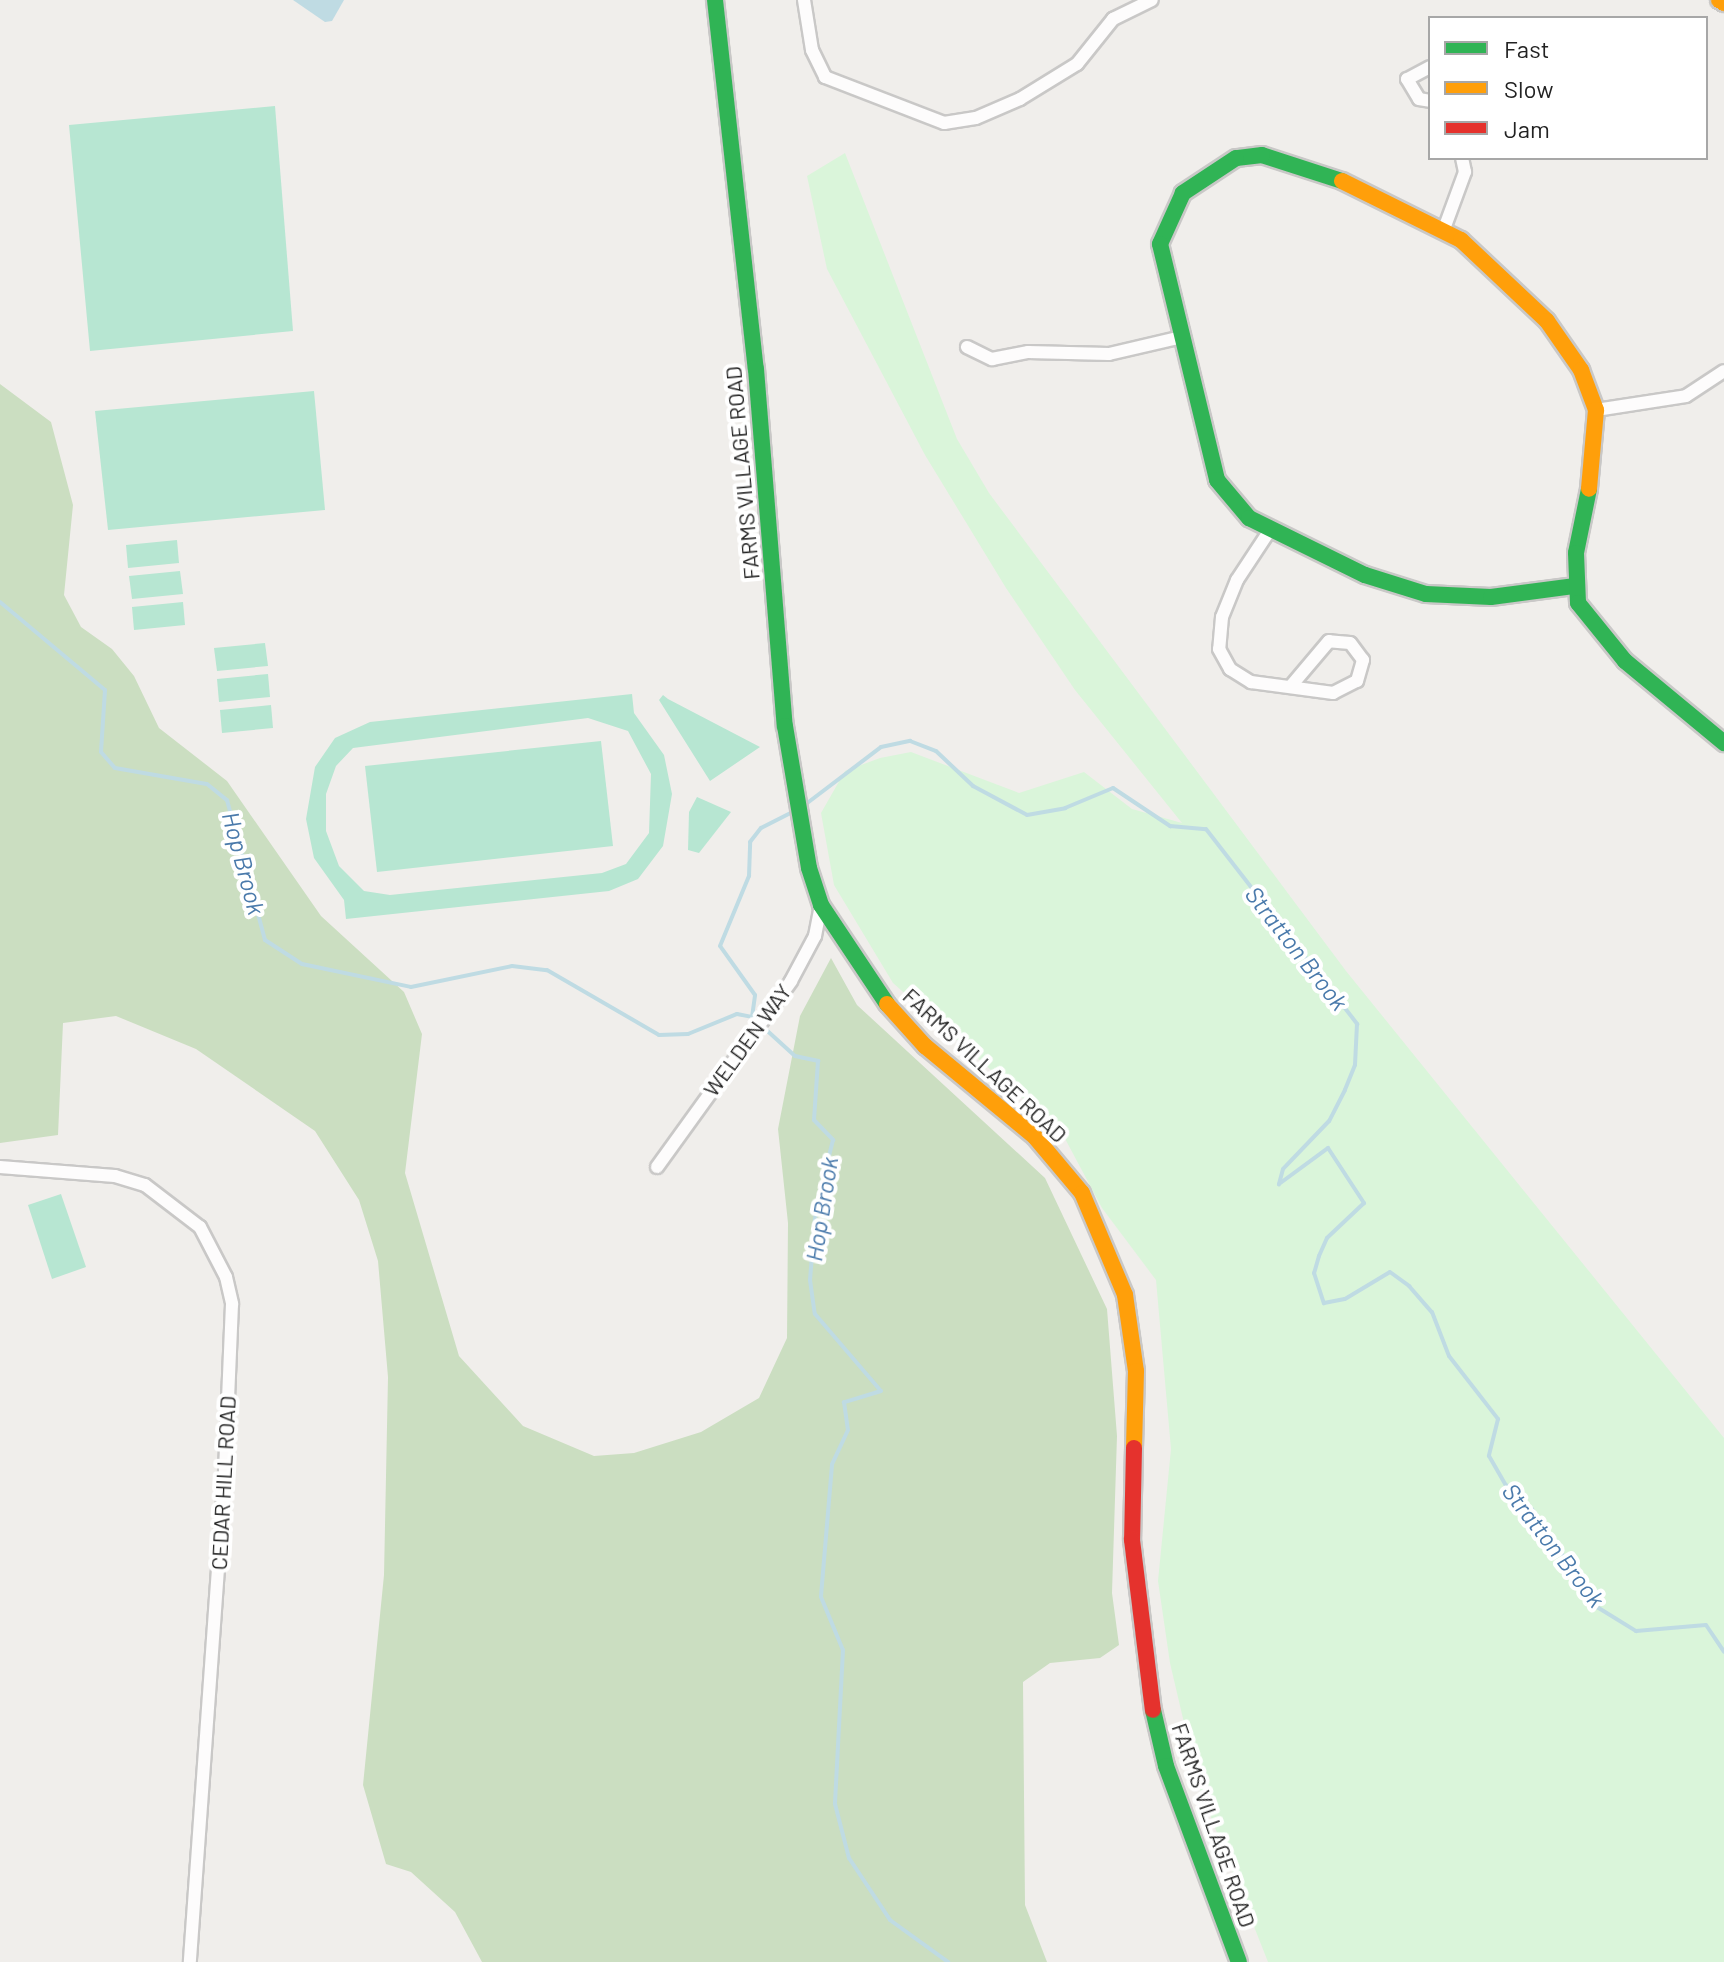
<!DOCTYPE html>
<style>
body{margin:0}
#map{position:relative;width:1724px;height:1962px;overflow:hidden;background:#f0eeeb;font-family:Barlow,sans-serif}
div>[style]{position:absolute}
.forest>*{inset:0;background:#cbdec1}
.park>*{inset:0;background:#daf5da}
.pitch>*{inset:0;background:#b7e6d2}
.water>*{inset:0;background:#bfdbe3}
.stream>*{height:4px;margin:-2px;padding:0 2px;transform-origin:2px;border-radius:2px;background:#bfdbe3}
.roads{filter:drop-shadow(2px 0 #c9c8c7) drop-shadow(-2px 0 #c9c8c7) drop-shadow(0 2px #c9c8c7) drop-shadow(0 -2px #c9c8c7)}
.street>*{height:12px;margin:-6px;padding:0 6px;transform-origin:6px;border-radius:6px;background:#fdfcfc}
.fast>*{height:16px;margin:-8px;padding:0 8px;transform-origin:8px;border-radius:8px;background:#30b455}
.slow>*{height:16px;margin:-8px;padding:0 8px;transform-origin:8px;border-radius:8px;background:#ff9f0a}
.jam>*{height:16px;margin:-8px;padding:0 8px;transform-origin:8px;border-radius:8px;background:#e5322d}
span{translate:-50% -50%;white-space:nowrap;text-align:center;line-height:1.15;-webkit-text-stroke:8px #fff;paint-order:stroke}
.street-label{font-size:22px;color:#222}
.water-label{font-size:24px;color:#4a7aab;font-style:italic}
.legend{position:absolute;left:1428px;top:16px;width:280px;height:144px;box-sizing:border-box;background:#fff;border:2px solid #a7a7a7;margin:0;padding:10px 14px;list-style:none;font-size:24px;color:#222}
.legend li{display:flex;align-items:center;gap:16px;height:40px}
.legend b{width:40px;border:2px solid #a7a7a7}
</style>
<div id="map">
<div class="forest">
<i style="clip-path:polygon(0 384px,51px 422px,73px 505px,64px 595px,81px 627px,112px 649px,134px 676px,159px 728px,227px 781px,321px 916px,404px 992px,422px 1034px,405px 1173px,459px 1356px,523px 1426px,594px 1456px,634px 1453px,701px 1432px,759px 1398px,787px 1338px,788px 1223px,778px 1129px,800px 1016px,831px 958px,857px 1005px,1045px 1178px,1107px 1309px,1117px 1436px,1112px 1593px,1119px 1645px,1100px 1658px,1050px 1663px,1023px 1682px,1025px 1905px,1047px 1962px,482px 1962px,455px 1912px,411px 1872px,386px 1864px,363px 1785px,384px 1575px,388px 1377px,378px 1261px,359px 1200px,315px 1131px,196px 1049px,116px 1016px,63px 1023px,58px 1135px,0 1143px)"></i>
</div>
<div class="park">
<i style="clip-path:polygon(845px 153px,957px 439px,989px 493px,1346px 971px,1724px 1438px,1724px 1962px,1268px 1962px,1199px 1787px,1170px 1663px,1158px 1581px,1171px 1449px,1156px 1280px,1102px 1208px,1062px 1133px,893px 983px,834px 885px,821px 813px,845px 771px,880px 758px,911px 752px,1019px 793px,1084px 772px,1132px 809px,1182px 823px,1075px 690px,1006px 588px,925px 455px,827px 269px,807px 176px)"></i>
</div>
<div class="pitch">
<i style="clip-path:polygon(275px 106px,293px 331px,90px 351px,69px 125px)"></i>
<i style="clip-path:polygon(314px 391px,325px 510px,108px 530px,95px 411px)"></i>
<i style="clip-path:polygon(177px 540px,179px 563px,128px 568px,126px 545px)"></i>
<i style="clip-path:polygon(180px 571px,183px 594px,132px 599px,129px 576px)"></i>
<i style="clip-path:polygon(183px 602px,185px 625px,134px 630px,132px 607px)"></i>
<i style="clip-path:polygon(265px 643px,268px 666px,217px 671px,214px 648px)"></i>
<i style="clip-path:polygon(268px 674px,270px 697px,219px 702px,217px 679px)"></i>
<i style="clip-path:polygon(evenodd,632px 694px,634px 713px,664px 755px,672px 794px,663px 846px,638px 879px,609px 891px,346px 919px,344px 900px,314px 858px,306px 819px,315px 767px,335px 738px,370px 722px,632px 694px,588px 718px,628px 731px,651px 774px,649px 833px,626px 864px,602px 873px,390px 895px,364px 891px,339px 866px,326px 831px,326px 794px,336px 766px,353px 748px,588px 718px)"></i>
<i style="clip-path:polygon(663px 695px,668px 699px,760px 747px,710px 781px,659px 700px)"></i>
<i style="clip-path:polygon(271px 705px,273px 728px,222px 733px,220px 710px)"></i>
<i style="clip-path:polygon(601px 741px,613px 846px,377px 872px,365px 766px)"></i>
<i style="clip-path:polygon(697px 797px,731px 812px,699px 853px,688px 850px,689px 812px)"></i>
<i style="clip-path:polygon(61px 1194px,86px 1267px,52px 1279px,28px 1205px)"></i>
</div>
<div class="water">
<i style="clip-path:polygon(293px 0,344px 0,332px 21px,325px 22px)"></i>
</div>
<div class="stream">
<i style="left:0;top:602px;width:137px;rotate:40deg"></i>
<i style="left:105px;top:690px;width:62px;rotate:93.7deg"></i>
<i style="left:101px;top:752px;width:21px;rotate:49deg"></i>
<i style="left:115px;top:768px;width:93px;rotate:9.9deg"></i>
<i style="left:207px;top:784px;width:26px;rotate:39deg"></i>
<i style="left:227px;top:800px;width:145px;rotate:74.8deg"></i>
<i style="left:265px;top:940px;width:44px;rotate:33deg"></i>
<i style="left:302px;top:964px;width:111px;rotate:11.9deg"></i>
<i style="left:411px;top:987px;width:103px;rotate:-11.7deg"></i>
<i style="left:512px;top:966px;width:35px;rotate:7deg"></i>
<i style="left:547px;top:970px;width:129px;rotate:30.1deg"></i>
<i style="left:659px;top:1035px;width:29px;rotate:-2deg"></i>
<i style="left:688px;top:1034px;width:53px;rotate:-22.2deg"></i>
<i style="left:737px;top:1014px;width:15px;rotate:11deg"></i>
<i style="left:752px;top:1017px;width:58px;rotate:42.2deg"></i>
<i style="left:795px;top:1056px;width:24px;rotate:12deg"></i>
<i style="left:818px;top:1061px;width:59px;rotate:93.9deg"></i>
<i style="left:814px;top:1120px;width:28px;rotate:46deg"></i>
<i style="left:833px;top:1140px;width:69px;rotate:104.2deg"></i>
<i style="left:816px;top:1207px;width:73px;rotate:94.7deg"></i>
<i style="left:810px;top:1280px;width:34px;rotate:82deg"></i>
<i style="left:815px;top:1314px;width:101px;rotate:49.4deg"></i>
<i style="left:881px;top:1391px;width:39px;rotate:163deg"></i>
<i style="left:844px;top:1402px;width:28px;rotate:82deg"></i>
<i style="left:848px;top:1430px;width:38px;rotate:115deg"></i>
<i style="left:832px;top:1465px;width:132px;rotate:94.8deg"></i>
<i style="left:821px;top:1597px;width:57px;rotate:67.5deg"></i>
<i style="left:843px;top:1650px;width:154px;rotate:93deg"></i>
<i style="left:835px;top:1804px;width:56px;rotate:75.5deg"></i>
<i style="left:849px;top:1858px;width:74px;rotate:56.5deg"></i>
<i style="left:890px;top:1920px;width:72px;rotate:35.9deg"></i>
<i style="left:802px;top:807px;width:99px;rotate:-37.2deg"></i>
<i style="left:881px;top:747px;width:30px;rotate:-12deg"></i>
<i style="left:910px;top:741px;width:28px;rotate:21deg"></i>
<i style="left:936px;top:751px;width:51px;rotate:43.4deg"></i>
<i style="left:973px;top:786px;width:61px;rotate:28.2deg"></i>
<i style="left:1027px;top:815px;width:39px;rotate:-10deg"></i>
<i style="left:1065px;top:808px;width:52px;rotate:-22.6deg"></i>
<i style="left:1113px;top:788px;width:69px;rotate:33.7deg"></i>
<i style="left:1170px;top:826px;width:36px;rotate:5deg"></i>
<i style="left:1206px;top:829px;width:247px;rotate:52.2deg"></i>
<i style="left:1357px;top:1024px;width:41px;rotate:92.8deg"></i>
<i style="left:1355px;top:1065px;width:27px;rotate:112deg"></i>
<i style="left:1345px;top:1090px;width:35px;rotate:117deg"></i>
<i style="left:1329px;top:1121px;width:66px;rotate:133.8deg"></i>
<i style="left:1283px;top:1169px;width:16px;rotate:105deg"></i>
<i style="left:1279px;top:1184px;width:61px;rotate:-36.3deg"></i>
<i style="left:1328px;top:1148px;width:66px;rotate:56.8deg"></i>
<i style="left:1364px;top:1203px;width:51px;rotate:136.6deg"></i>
<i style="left:1327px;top:1238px;width:20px;rotate:114deg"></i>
<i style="left:1319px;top:1256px;width:18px;rotate:106deg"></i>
<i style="left:1314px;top:1273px;width:32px;rotate:72deg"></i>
<i style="left:1324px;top:1303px;width:21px;rotate:-11deg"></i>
<i style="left:1345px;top:1299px;width:52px;rotate:-31deg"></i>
<i style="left:1390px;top:1272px;width:24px;rotate:36deg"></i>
<i style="left:1409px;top:1286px;width:35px;rotate:49deg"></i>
<i style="left:1432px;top:1312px;width:47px;rotate:68.9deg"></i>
<i style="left:1449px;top:1356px;width:80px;rotate:52.1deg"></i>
<i style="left:1498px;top:1419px;width:38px;rotate:104deg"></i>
<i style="left:1489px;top:1456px;width:34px;rotate:60deg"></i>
<i style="left:1506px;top:1485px;width:35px;rotate:43deg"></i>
<i style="left:1532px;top:1509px;width:118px;rotate:56.4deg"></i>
<i style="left:1597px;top:1607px;width:46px;rotate:31.6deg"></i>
<i style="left:1636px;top:1631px;width:70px;rotate:-4.9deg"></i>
<i style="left:1706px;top:1625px;width:32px;rotate:56deg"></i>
<i style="left:752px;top:1017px;width:22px;rotate:-82deg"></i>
<i style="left:755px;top:995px;width:60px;rotate:-125.5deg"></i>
<i style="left:720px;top:946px;width:76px;rotate:-67.5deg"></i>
<i style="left:749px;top:876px;width:34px;rotate:-88deg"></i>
<i style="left:750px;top:842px;width:18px;rotate:-52deg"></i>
<i style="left:761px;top:828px;width:37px;rotate:-27deg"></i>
</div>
<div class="roads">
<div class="street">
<i style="left:804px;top:0;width:51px;rotate:80.9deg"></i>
<i style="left:812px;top:50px;width:30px;rotate:64deg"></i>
<i style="left:825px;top:77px;width:128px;rotate:21.1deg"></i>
<i style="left:944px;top:123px;width:32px;rotate:-9deg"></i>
<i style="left:976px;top:118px;width:48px;rotate:-23.4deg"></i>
<i style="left:1020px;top:99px;width:67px;rotate:-31.6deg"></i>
<i style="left:1077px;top:64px;width:58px;rotate:-51.3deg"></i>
<i style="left:1113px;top:19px;width:43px;rotate:-26deg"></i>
<i style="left:1430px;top:67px;width:26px;rotate:152deg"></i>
<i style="left:1407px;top:79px;width:23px;rotate:59deg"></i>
<i style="left:1419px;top:99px;width:11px;rotate:10deg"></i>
<i style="left:1444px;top:229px;width:61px;rotate:-69.8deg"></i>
<i style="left:1465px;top:172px;width:14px;rotate:-102deg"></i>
<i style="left:967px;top:347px;width:28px;rotate:26deg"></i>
<i style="left:992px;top:359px;width:37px;rotate:-11deg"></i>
<i style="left:1028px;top:352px;width:81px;rotate:1.4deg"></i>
<i style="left:1109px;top:354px;width:71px;rotate:-13.1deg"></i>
<i style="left:1596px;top:410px;width:91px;rotate:-8.8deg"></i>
<i style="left:1686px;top:396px;width:45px;rotate:-33.3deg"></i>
<i style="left:1268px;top:533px;width:56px;rotate:123.4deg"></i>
<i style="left:1237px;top:580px;width:40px;rotate:112deg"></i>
<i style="left:1222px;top:617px;width:32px;rotate:95deg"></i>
<i style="left:1219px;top:649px;width:23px;rotate:61deg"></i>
<i style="left:1230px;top:669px;width:25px;rotate:32deg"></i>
<i style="left:1251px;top:682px;width:83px;rotate:7.6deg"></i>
<i style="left:1333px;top:693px;width:27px;rotate:-27deg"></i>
<i style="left:1357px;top:681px;width:22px;rotate:-74deg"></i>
<i style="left:1363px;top:660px;width:21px;rotate:-127deg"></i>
<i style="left:1350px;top:643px;width:21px;rotate:-175deg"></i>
<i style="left:1329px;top:641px;width:60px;rotate:130.3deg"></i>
<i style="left:0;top:1167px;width:115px;rotate:4.5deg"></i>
<i style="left:115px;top:1176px;width:31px;rotate:17deg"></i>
<i style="left:145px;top:1185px;width:69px;rotate:37.4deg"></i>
<i style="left:200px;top:1227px;width:56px;rotate:62.5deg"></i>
<i style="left:226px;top:1277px;width:28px;rotate:77deg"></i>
<i style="left:232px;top:1304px;width:167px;rotate:92.4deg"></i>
<i style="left:225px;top:1471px;width:492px;rotate:94.1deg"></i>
<i style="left:657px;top:1167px;width:229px;rotate:-54.2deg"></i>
<i style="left:791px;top:981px;width:51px;rotate:-61.9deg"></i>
<i style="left:815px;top:936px;width:32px;rotate:-79deg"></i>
</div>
<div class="fast">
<i style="left:715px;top:0;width:371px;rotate:83.7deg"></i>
<i style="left:756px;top:369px;width:358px;rotate:85.4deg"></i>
<i style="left:785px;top:726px;width:144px;rotate:80.4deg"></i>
<i style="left:809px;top:868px;width:39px;rotate:72deg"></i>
<i style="left:821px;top:905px;width:119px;rotate:56.3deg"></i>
<i style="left:1342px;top:181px;width:84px;rotate:-162deg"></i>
<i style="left:1262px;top:155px;width:26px;rotate:173deg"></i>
<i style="left:1236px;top:158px;width:64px;rotate:146.6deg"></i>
<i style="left:1183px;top:193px;width:56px;rotate:114.3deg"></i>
<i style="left:1160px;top:244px;width:243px;rotate:76.4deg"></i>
<i style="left:1217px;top:480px;width:50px;rotate:49.9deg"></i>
<i style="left:1249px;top:518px;width:129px;rotate:26.2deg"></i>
<i style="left:1365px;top:575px;width:64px;rotate:17.3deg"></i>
<i style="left:1426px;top:594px;width:65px;rotate:2.6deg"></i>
<i style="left:1491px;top:597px;width:85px;rotate:-7.5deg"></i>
<i style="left:1589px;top:489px;width:65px;rotate:101.5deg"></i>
<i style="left:1576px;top:553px;width:50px;rotate:87.7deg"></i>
<i style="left:1578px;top:603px;width:75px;rotate:51deg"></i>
<i style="left:1625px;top:661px;width:129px;rotate:39.6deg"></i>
<i style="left:1153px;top:1710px;width:57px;rotate:76.9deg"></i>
<i style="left:1166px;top:1766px;width:209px;rotate:69.6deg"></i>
</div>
<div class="slow">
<i style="left:1719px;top:0;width:6px;rotate:31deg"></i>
<i style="left:1342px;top:181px;width:133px;rotate:26.4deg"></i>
<i style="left:1461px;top:240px;width:118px;rotate:43.3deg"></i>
<i style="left:1547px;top:321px;width:60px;rotate:55.2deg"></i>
<i style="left:1581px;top:370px;width:43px;rotate:69.4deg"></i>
<i style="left:1596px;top:410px;width:79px;rotate:95.1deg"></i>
<i style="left:887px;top:1004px;width:57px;rotate:47.9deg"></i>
<i style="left:925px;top:1046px;width:143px;rotate:39.6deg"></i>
<i style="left:1035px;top:1137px;width:73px;rotate:50deg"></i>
<i style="left:1082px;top:1193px;width:111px;rotate:67.1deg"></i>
<i style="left:1125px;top:1295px;width:77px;rotate:81.8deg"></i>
<i style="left:1136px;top:1371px;width:77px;rotate:91.5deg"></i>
</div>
<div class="jam">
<i style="left:1134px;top:1448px;width:92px;rotate:91.2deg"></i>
<i style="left:1132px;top:1540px;width:171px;rotate:83deg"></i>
</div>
</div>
<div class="street-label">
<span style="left:742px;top:473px;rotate:-95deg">FARMS VILLAGE ROAD</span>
<span style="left:747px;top:1040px;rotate:-54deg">WELDEN WAY</span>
<span style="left:985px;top:1065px;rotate:43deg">FARMS VILLAGE ROAD</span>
<span style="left:223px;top:1483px;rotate:-87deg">CEDAR HILL ROAD</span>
<span style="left:1214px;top:1825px;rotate:71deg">FARMS VILLAGE ROAD</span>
</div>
<div class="water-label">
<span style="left:244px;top:863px;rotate:75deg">Hop Brook</span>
<span style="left:1297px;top:948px;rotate:52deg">Stratton Brook</span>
<span style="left:821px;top:1209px;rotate:-81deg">Hop Brook</span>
<span style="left:1554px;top:1545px;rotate:52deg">Stratton Brook</span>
</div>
<ul class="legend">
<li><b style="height:10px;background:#30b455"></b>Fast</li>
<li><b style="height:10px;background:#ff9f0a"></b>Slow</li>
<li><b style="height:10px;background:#e5322d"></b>Jam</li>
</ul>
</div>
